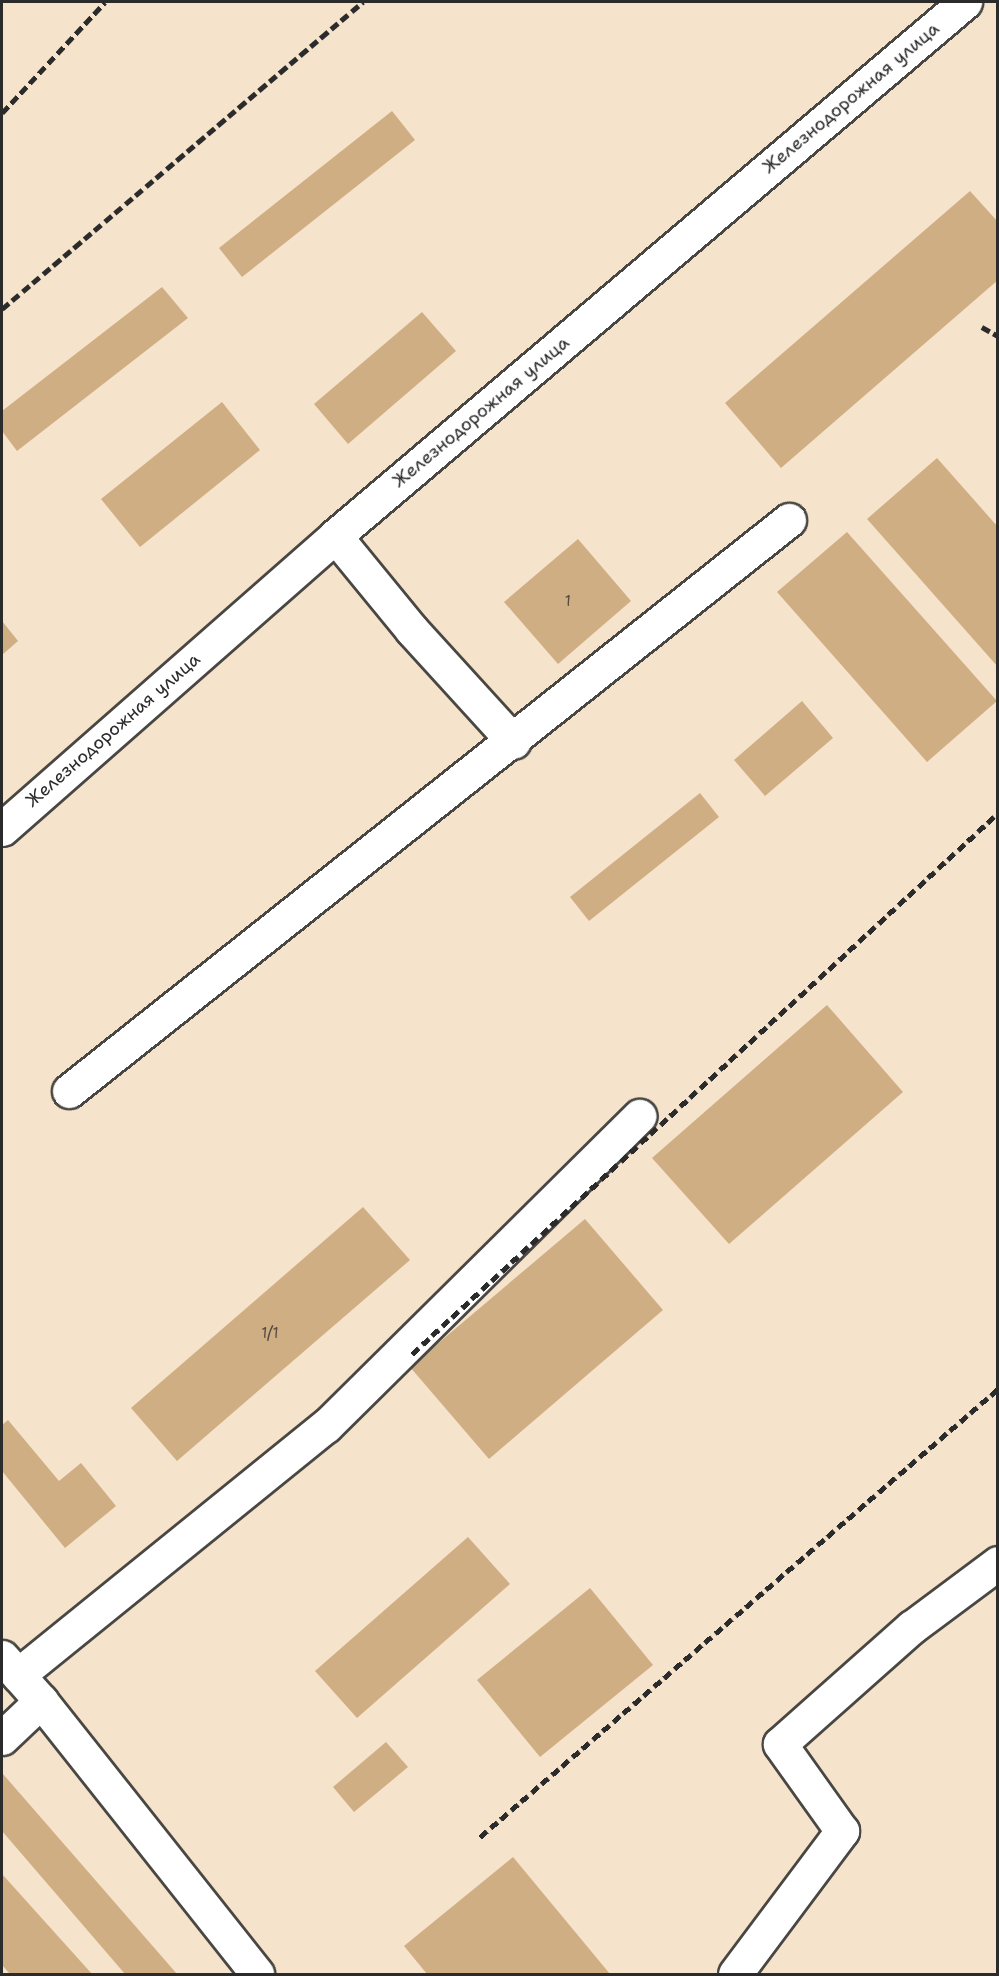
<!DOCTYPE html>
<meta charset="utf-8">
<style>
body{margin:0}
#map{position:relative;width:999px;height:1976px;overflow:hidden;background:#f6e3cb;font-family:"Shantell Sans",sans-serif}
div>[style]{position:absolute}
.building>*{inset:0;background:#cfae83}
.roads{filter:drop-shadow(2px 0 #494743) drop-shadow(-2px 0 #494743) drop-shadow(0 2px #494743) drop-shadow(0 -2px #494743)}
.minor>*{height:33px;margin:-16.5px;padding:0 16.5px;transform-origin:16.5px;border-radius:16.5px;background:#fff}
.rail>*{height:4.5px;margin-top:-2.25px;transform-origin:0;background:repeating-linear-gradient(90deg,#2b2b2b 0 9px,transparent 0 13.5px)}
span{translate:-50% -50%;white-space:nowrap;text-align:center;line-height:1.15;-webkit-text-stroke:5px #fff;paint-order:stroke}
.number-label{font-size:15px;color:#544c41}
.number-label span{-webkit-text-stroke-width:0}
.street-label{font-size:18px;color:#2b2b2b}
.frame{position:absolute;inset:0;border:3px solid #2b2b2b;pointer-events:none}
</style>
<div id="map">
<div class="building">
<i style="clip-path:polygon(392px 111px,415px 140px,242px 277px,219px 248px)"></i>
<i style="clip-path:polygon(970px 191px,998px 222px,998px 280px,781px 468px,725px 403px)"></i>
<i style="clip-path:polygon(162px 287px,188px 318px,17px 451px,2px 431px,2px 411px)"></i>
<i style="clip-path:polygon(422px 312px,456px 351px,348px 444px,314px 404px)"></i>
<i style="clip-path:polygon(222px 402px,260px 450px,140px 547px,101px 499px)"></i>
<i style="clip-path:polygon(937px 458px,998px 527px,998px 667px,867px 519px)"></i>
<i style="clip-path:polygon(847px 532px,997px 701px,927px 762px,777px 592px)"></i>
<i style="clip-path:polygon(578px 539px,631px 601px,558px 664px,504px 602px)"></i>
<i style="clip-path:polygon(2px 621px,18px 641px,2px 655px)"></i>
<i style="clip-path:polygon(802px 701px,833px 738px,765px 796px,734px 760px)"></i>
<i style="clip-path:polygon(700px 793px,719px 817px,589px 921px,570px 897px)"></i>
<i style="clip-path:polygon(827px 1005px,903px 1092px,729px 1244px,652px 1158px)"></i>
<i style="clip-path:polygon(363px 1207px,410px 1260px,177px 1461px,131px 1408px)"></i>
<i style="clip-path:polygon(585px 1219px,663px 1310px,489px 1459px,410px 1367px)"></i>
<i style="clip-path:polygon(8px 1420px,59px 1481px,81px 1463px,116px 1506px,65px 1548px,2px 1471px,2px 1425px)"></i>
<i style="clip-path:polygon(468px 1537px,510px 1584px,357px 1718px,315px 1671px)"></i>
<i style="clip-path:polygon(590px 1588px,653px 1665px,540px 1757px,477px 1680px)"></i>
<i style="clip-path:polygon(386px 1742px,408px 1767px,354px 1812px,333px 1787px)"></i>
<i style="clip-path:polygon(3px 1774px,177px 1974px,125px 1974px,2px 1831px)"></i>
<i style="clip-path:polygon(513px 1857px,610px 1974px,427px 1974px,404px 1946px)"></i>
<i style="clip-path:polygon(2px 1874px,92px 1974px,10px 1974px,2px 1965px)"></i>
</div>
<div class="roads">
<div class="minor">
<i style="left:335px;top:536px;width:122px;rotate:50.7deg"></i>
<i style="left:412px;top:630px;width:151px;rotate:47.7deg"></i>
<i style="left:2px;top:829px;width:444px;rotate:-41.3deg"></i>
<i style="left:335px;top:536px;width:826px;rotate:-40.29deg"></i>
<i style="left:69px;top:1091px;width:919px;rotate:-38.42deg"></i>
<i style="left:2px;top:1657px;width:59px;rotate:48.4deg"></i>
<i style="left:41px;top:1701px;width:348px;rotate:51.6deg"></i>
<i style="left:18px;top:1675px;width:396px;rotate:-39deg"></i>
<i style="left:326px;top:1426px;width:441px;rotate:-44.7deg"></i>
<i style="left:2px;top:1738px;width:54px;rotate:-43.5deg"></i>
<i style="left:735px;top:1974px;width:179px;rotate:-53.2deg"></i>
<i style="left:842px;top:1831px;width:107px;rotate:-125.5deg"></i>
<i style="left:780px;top:1744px;width:176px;rotate:-41.6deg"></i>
<i style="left:912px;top:1627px;width:107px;rotate:-36.7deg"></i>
</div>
</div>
<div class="rail">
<i style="left:2px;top:113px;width:151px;rotate:-47.1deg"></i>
<i style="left:2px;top:309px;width:474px;rotate:-40.4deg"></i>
<i style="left:982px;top:327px;width:18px;rotate:29deg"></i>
<i style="left:412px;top:1354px;width:798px;rotate:-42.71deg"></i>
<i style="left:480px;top:1837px;width:685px;rotate:-40.86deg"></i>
</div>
<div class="number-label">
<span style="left:568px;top:602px">1</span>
<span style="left:270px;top:1334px">1/1</span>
</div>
<div class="street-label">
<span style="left:851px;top:98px;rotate:-40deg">Железнодорожная улица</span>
<span style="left:481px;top:412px;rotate:-40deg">Железнодорожная улица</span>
<span style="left:113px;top:730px;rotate:-41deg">Железнодорожная улица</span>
</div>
<div class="frame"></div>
</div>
